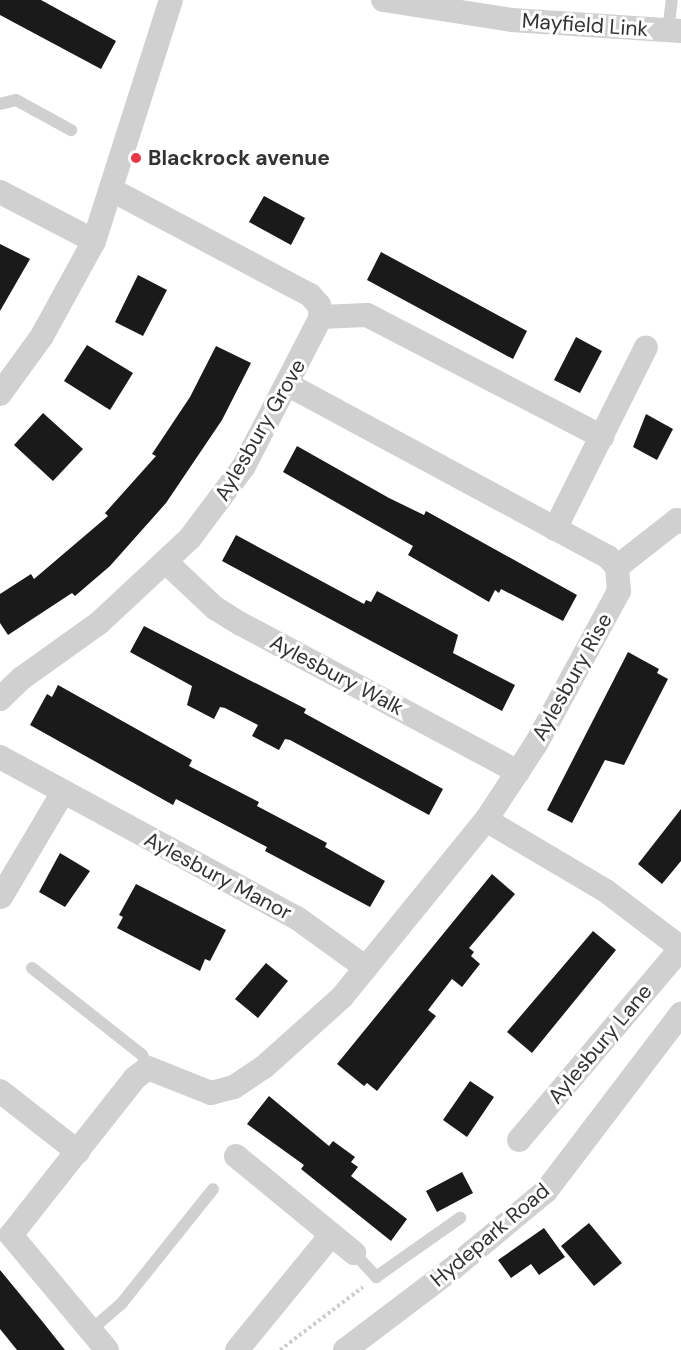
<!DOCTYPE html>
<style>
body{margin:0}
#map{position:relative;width:681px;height:1350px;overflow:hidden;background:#fff;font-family:"DM Sans",sans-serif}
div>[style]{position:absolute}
.building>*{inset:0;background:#1a1a1a}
.path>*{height:4px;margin-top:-2px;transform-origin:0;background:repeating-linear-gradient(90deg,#cdcdcd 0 3px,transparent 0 6px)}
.lane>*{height:12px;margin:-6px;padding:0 6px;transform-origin:6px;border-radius:6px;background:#d0d0d0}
.street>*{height:24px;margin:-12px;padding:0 12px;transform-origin:12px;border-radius:12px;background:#d0d0d0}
.dots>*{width:16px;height:16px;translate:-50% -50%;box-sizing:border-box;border:3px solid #fff;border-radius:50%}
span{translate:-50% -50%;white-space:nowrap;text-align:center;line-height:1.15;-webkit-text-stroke:6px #fff;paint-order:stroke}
.street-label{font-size:21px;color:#333}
.poi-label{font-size:21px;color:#333;font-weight:700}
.left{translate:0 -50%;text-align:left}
</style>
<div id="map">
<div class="building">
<i style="clip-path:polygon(0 0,41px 0,116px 41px,101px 69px,0 15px)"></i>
<i style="clip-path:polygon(264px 196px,305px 218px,291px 245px,249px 222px)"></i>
<i style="clip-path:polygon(0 244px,30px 259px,0 311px)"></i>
<i style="clip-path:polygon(381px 252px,527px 331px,513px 359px,367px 280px)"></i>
<i style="clip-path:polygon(138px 275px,167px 290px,143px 336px,115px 322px)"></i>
<i style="clip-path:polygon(576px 337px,602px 351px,580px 393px,554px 380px)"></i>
<i style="clip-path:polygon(87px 345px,133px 373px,110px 410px,64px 381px)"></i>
<i style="clip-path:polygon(216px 346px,251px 363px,222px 420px,166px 503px,110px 566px,75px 596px,72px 593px,8px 635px,0 623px,0 594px,31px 574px,34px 579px,108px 516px,105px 513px,156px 456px,152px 454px,190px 397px)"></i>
<i style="clip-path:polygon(43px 413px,83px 449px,53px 481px,14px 445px)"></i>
<i style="clip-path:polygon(646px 414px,673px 429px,657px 460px,633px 447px)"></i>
<i style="clip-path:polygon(297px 446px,389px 498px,424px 515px,426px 511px,577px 595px,563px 621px,501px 589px,499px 593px,495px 590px,489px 602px,408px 555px,413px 546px,283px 472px)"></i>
<i style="clip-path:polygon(236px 535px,364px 604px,366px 600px,371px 602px,377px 591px,458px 635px,453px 653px,515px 685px,502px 711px,222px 561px)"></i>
<i style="clip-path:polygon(144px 626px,306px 709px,304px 713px,443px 789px,429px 815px,290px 740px,285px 739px,279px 750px,252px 736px,258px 725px,225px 708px,220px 707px,214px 719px,187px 705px,192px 686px,130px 652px)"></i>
<i style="clip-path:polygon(628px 652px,659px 669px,657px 673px,668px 679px,624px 765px,605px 760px,572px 823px,547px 810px)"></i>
<i style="clip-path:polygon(58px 685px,192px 760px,189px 766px,259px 802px,257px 806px,327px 843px,325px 847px,385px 881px,370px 907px,265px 851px,267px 847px,176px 799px,173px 805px,30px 725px,47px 694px,52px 697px)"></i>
<i style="clip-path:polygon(681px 809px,681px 861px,662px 884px,638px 864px)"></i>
<i style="clip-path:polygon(60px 853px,90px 871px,65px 907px,39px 892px)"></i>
<i style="clip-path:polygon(492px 874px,515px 894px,469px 948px,474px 952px,471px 956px,480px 964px,462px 987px,452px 979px,428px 1010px,436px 1016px,377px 1091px,367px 1083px,364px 1086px,337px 1064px)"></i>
<i style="clip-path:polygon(136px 884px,226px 930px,210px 961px,205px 959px,200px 971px,117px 928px,123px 917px,119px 915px)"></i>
<i style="clip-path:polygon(593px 931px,616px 950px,532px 1053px,507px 1032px)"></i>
<i style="clip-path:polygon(266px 963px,288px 981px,258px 1018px,235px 999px)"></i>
<i style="clip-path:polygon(470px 1081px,494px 1097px,467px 1137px,443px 1120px)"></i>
<i style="clip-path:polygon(269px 1096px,329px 1146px,333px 1141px,355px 1157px,351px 1162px,358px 1167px,351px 1176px,407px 1219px,391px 1241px,301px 1169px,304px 1165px,247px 1124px)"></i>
<i style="clip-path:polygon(462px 1172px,473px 1193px,437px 1212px,426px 1191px)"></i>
<i style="clip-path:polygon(589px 1223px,622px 1263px,594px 1286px,561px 1246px)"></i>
<i style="clip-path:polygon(544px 1228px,565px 1257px,539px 1275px,531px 1264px,511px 1278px,498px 1260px)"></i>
<i style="clip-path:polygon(0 1270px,42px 1321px,65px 1350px,17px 1350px,0 1329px)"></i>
</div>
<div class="path">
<i style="left:280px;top:1350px;width:104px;rotate:-37.2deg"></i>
</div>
<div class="lane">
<i style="left:668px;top:31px;width:31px;rotate:-83deg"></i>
<i style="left:0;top:104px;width:16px;rotate:-14deg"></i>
<i style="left:16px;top:100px;width:63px;rotate:28.6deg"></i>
<i style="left:32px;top:968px;width:140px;rotate:38.3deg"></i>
<i style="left:142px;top:1055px;width:14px;rotate:65deg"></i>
<i style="left:354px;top:1253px;width:33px;rotate:47deg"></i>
<i style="left:376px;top:1277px;width:103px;rotate:-35.1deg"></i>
<i style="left:91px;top:1330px;width:40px;rotate:-41deg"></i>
<i style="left:121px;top:1304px;width:147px;rotate:-51.3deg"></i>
</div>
<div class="street">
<i style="left:383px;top:0;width:131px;rotate:8.8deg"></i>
<i style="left:512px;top:20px;width:169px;rotate:3.7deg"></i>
<i style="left:0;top:192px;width:106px;rotate:27.5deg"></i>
<i style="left:321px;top:317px;width:46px;rotate:-2.5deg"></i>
<i style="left:367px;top:315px;width:265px;rotate:27.4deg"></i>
<i style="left:0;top:394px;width:72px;rotate:-54.1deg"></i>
<i style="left:42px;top:336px;width:108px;rotate:-61.3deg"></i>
<i style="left:94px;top:241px;width:253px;rotate:-72.3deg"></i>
<i style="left:555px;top:529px;width:203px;rotate:-63.4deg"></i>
<i style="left:167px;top:563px;width:66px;rotate:43.2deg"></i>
<i style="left:215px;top:608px;width:31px;rotate:32deg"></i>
<i style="left:241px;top:624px;width:314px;rotate:28.1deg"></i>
<i style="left:617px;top:567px;width:76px;rotate:-38.1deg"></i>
<i style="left:677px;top:520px;width:4px;rotate:27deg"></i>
<i style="left:0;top:699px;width:30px;rotate:-44deg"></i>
<i style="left:22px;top:678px;width:95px;rotate:-35.5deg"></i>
<i style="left:99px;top:623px;width:125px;rotate:-43deg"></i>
<i style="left:190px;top:538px;width:90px;rotate:-53.1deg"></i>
<i style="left:244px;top:466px;width:168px;rotate:-62.7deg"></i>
<i style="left:321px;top:317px;width:12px;rotate:-99deg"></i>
<i style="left:319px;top:305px;width:13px;rotate:-132deg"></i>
<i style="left:310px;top:295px;width:224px;rotate:-152.1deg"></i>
<i style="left:0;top:757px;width:338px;rotate:28.5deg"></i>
<i style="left:297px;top:918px;width:85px;rotate:35.9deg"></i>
<i style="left:486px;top:820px;width:139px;rotate:30.6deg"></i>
<i style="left:606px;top:891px;width:94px;rotate:37.2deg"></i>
<i style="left:1px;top:897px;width:122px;rotate:-59.4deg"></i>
<i style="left:0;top:1091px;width:99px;rotate:38deg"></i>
<i style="left:519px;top:1140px;width:251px;rotate:-49.8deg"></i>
<i style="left:236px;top:1156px;width:153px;rotate:39.4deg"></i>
<i style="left:107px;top:1350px;width:150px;rotate:-129.9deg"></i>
<i style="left:11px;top:1235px;width:200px;rotate:-51.7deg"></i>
<i style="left:135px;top:1078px;width:16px;rotate:-38deg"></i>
<i style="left:148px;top:1068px;width:68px;rotate:21.6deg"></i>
<i style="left:211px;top:1093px;width:24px;rotate:-15deg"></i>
<i style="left:234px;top:1087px;width:36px;rotate:-34deg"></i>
<i style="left:264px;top:1067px;width:105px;rotate:-41.9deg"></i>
<i style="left:342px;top:997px;width:228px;rotate:-50.9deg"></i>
<i style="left:486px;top:820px;width:91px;rotate:-56.7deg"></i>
<i style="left:536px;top:744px;width:174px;rotate:-61.5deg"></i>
<i style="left:619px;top:591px;width:24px;rotate:-95deg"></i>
<i style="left:617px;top:567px;width:13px;rotate:-132deg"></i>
<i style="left:608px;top:557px;width:363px;rotate:-151.7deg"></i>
<i style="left:237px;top:1350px;width:149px;rotate:-50.7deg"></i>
<i style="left:345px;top:1350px;width:134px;rotate:-37.1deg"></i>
<i style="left:452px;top:1269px;width:122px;rotate:-39.7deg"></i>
<i style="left:546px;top:1191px;width:223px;rotate:-52.7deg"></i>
</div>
<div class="dots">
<i style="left:136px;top:158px;background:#e63946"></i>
</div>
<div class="street-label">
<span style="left:585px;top:25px;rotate:4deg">Mayfield Link</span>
<span style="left:260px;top:430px;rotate:-60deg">Aylesbury Grove</span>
<span style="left:337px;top:675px;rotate:28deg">Aylesbury Walk</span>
<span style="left:572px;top:677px;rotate:-61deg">Aylesbury Rise</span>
<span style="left:218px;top:876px;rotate:28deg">Aylesbury Manor</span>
<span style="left:600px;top:1044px;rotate:-50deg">Aylesbury Lane</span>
<span style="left:490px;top:1235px;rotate:-40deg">Hydepark Road</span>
</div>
<div class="poi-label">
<span class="left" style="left:148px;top:158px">Blackrock avenue</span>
</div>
</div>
